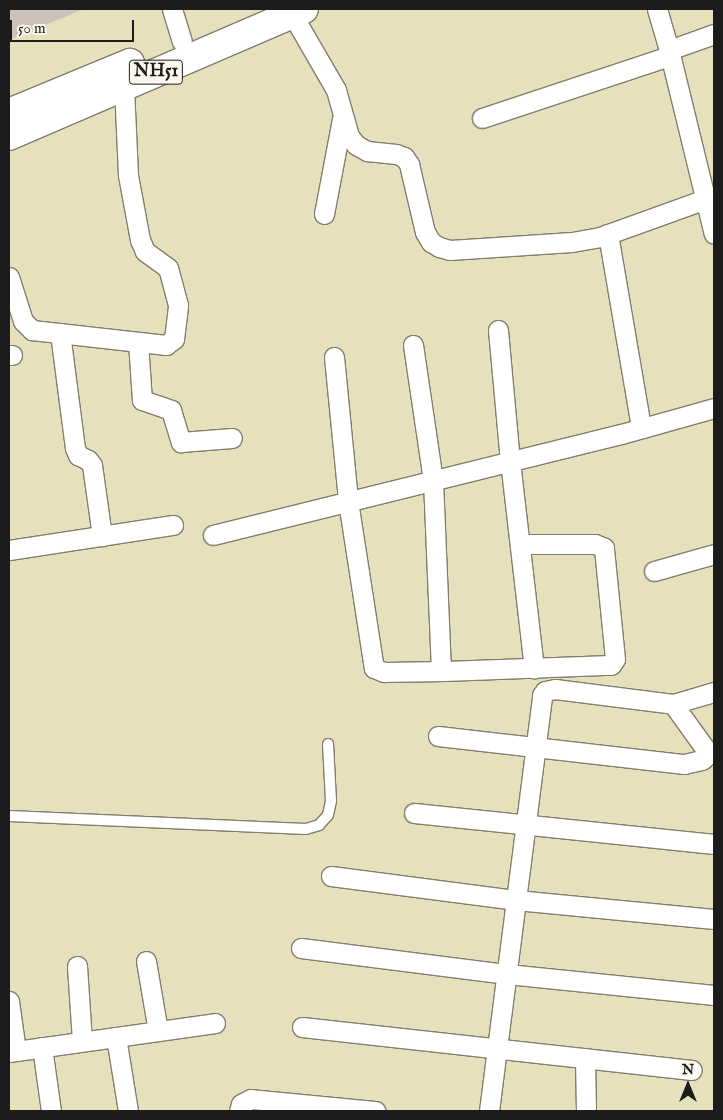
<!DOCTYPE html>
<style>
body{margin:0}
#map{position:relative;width:723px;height:1120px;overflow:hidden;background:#e6e0bc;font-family:"IM FELL English",serif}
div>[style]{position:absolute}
.industrial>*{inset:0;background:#ccc2b9}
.roads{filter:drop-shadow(1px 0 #817e6c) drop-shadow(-1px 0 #817e6c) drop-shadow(0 1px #817e6c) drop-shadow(0 -1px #817e6c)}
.service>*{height:10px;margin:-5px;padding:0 5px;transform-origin:5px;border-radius:5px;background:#fff}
.minor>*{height:19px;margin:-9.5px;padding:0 9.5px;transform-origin:9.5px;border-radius:9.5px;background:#fff}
.trunk>*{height:28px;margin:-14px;padding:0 14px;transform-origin:14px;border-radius:14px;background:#fff}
span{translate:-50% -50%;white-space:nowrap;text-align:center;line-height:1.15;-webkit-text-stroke:4px #fbf7ec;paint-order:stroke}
.shield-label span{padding:1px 4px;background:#fbf7ec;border:1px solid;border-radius:4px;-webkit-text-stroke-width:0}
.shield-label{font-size:18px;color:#1c1c1c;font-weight:700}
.frame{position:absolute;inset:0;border:10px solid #1c1c1c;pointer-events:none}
.north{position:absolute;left:663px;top:1060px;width:50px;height:50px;-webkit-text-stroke:4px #fbf7ec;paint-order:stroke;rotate:0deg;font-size:14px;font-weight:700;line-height:20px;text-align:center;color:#1c1c1c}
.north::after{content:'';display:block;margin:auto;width:18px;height:22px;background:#1c1c1c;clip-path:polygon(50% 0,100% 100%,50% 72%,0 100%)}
.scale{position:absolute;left:10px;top:20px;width:124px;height:22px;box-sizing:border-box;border:2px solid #1c1c1c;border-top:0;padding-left:6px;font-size:15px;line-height:18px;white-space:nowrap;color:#1c1c1c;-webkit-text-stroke:4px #fbf7ec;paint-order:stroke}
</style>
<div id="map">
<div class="industrial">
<i style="clip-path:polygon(9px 9px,84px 9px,9px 40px)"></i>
</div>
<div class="roads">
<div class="service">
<i style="left:9px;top:816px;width:297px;rotate:2.5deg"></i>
<i style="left:306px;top:829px;width:14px;rotate:-17deg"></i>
<i style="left:319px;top:825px;width:13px;rotate:-48deg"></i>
<i style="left:328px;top:815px;width:14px;rotate:-78deg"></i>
<i style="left:331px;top:801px;width:57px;rotate:-93deg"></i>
</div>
<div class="minor">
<i style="left:172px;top:9px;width:34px;rotate:73deg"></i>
<i style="left:657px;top:9px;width:43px;rotate:73.7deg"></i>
<i style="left:292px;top:14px;width:88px;rotate:59.9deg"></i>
<i style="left:336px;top:90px;width:48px;rotate:74.2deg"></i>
<i style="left:349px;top:136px;width:11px;rotate:52deg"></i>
<i style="left:356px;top:145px;width:13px;rotate:29deg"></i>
<i style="left:367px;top:151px;width:29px;rotate:6deg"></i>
<i style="left:396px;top:154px;width:9px;rotate:21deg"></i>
<i style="left:404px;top:157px;width:9px;rotate:54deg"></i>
<i style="left:409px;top:164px;width:70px;rotate:76.8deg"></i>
<i style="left:425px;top:232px;width:12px;rotate:59deg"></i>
<i style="left:431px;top:242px;width:9px;rotate:32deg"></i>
<i style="left:439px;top:247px;width:11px;rotate:15deg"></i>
<i style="left:450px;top:250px;width:122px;rotate:-3.8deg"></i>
<i style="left:572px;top:242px;width:28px;rotate:-10deg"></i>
<i style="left:600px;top:237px;width:121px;rotate:-19.8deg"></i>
<i style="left:714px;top:34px;width:48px;rotate:160.4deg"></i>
<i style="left:669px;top:50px;width:189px;rotate:76.3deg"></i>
<i style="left:482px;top:118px;width:198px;rotate:-18.3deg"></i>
<i style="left:324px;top:214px;width:97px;rotate:-79.3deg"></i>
<i style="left:608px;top:234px;width:197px;rotate:80.3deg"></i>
<i style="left:9px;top:277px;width:46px;rotate:72.3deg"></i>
<i style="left:23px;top:321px;width:13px;rotate:45deg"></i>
<i style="left:32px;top:330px;width:135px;rotate:6.4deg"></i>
<i style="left:166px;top:345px;width:10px;rotate:-37deg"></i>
<i style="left:174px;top:339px;width:34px;rotate:-83deg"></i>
<i style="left:178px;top:305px;width:38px;rotate:-105deg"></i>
<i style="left:168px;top:268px;width:29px;rotate:-144deg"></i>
<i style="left:145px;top:251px;width:12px;rotate:-114deg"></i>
<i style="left:140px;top:240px;width:66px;rotate:-100.5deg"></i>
<i style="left:128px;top:175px;width:89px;rotate:-92.6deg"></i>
<i style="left:498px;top:330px;width:132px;rotate:84.8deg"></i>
<i style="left:510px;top:461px;width:209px;rotate:83.4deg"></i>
<i style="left:60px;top:333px;width:116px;rotate:82.6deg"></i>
<i style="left:75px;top:448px;width:8px;rotate:67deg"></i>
<i style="left:78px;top:455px;width:11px;rotate:27deg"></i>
<i style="left:88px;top:460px;width:6px;rotate:51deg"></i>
<i style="left:92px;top:465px;width:72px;rotate:82deg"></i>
<i style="left:138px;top:342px;width:58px;rotate:86.1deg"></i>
<i style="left:142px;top:400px;width:31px;rotate:19deg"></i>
<i style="left:171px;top:410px;width:34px;rotate:73deg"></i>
<i style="left:181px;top:442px;width:51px;rotate:-4.5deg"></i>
<i style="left:413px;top:345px;width:136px;rotate:81.6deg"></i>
<i style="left:433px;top:480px;width:191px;rotate:87.6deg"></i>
<i style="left:9px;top:355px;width:3px"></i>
<i style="left:334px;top:357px;width:145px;rotate:84.4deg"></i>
<i style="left:348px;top:501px;width:169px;rotate:81.2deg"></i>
<i style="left:374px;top:668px;width:11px;rotate:22deg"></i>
<i style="left:384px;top:672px;width:60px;rotate:-1deg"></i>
<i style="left:444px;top:671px;width:167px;rotate:-2.1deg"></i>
<i style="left:611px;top:665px;width:7px;rotate:-56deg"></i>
<i style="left:615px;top:659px;width:112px;rotate:-95.7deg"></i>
<i style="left:604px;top:548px;width:10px;rotate:-156deg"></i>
<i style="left:595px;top:544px;width:75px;rotate:180deg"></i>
<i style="left:213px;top:535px;width:420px;rotate:-13.9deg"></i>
<i style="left:621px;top:434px;width:97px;rotate:-15.6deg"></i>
<i style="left:9px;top:550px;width:166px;rotate:-8.7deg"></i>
<i style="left:654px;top:571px;width:62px;rotate:-15.8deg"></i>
<i style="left:673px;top:704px;width:57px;rotate:54.3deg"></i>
<i style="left:706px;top:750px;width:9px;rotate:27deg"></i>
<i style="left:438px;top:736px;width:248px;rotate:6.5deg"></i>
<i style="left:684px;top:764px;width:18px;rotate:-13deg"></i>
<i style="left:702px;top:760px;width:12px;rotate:-42deg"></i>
<i style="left:414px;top:813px;width:302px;rotate:5.9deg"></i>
<i style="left:331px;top:876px;width:187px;rotate:7.4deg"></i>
<i style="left:516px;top:900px;width:199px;rotate:5.5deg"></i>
<i style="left:301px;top:948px;width:208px;rotate:7.2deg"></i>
<i style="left:507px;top:974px;width:208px;rotate:5.8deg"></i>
<i style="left:146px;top:961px;width:71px;rotate:80.3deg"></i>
<i style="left:77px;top:966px;width:75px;rotate:86.2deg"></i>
<i style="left:9px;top:1001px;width:50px;rotate:82deg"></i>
<i style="left:302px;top:1027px;width:392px;rotate:6.3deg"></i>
<i style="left:116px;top:1037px;width:75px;rotate:80.8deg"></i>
<i style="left:42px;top:1047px;width:65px;rotate:82deg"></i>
<i style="left:9px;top:1052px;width:208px;rotate:-8deg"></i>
<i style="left:585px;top:1058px;width:53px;rotate:88.9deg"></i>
<i style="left:239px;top:1111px;width:7px;rotate:-74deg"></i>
<i style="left:241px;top:1104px;width:11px;rotate:-27deg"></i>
<i style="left:251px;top:1099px;width:125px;rotate:5.5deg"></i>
<i style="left:489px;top:1111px;width:419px;rotate:-82.7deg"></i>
<i style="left:542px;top:695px;width:5px;rotate:-53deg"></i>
<i style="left:545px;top:691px;width:10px;rotate:-11deg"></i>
<i style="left:555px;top:689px;width:119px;rotate:7.2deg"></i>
<i style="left:673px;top:704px;width:43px;rotate:-16.3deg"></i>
</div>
<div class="trunk">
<i style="left:9px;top:113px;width:131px;rotate:-22.5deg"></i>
<i style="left:9px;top:136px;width:321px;rotate:-23.3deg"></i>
</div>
</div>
<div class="shield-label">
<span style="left:156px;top:72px">NH51</span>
</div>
<div class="frame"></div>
<div class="north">N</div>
<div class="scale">50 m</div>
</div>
